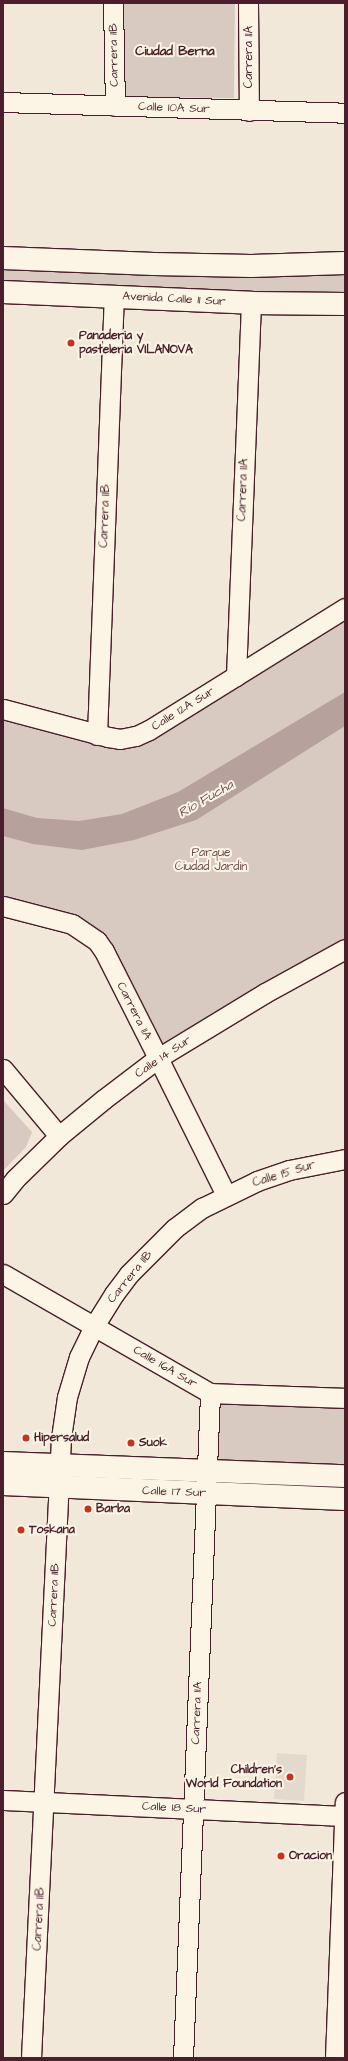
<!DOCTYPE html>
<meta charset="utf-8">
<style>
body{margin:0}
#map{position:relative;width:348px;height:2061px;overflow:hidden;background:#f1e8da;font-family:"Architects Daughter",sans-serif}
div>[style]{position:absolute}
.built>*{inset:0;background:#e4d9cd}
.green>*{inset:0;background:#d8cac0}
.water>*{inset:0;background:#b6a19c}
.roads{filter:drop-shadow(1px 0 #4a1f2b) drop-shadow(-1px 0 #4a1f2b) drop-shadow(0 1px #4a1f2b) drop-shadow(0 -1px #4a1f2b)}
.street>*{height:19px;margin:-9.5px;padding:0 9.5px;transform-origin:9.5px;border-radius:9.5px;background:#fcf5e5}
.secondary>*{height:22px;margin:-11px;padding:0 11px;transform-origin:11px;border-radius:11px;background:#fcf5e5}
.dots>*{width:11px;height:11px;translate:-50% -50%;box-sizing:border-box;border:2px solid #fcf5e5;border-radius:50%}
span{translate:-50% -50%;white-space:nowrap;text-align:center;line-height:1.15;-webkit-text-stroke:4px #fcf5e5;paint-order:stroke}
.street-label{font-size:12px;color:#4a1f2b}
.poi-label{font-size:12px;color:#4a1f2b;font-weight:700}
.left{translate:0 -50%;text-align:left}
.right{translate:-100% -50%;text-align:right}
.park-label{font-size:12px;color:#6e4a50}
.neighbourhood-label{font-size:13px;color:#4a1f2b;font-weight:700}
.water-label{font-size:13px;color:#704c53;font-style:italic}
.frame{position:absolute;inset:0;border:4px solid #4a1f2b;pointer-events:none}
</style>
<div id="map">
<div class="built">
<i style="clip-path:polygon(277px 1753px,307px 1755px,304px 1801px,274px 1799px)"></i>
</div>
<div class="green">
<i style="clip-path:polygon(122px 3px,235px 3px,234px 98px,121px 97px)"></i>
<i style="clip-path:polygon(3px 267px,195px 275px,300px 276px,345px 273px,345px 298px,3px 285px)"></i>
<i style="clip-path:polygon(345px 619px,345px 940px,163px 1045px,113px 950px,3px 900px,3px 719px,118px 750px,137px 747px)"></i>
<i style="clip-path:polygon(3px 1100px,32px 1132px,26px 1147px,3px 1171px)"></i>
<i style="clip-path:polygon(217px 1402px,345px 1405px,345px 1466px,215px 1462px)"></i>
</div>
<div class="water">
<i style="clip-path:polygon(345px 692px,345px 726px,196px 820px,134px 840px,82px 850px,33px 844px,3px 836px,3px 808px,37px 818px,79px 821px,122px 814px,178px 792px)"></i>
</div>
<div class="roads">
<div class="street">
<i style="left:113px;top:3px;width:103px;rotate:88.9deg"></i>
<i style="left:248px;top:3px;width:108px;rotate:89.5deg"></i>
<i style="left:3px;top:102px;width:342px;rotate:1.8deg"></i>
<i style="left:236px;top:676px;width:373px;rotate:-87.7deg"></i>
<i style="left:3px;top:709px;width:109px;rotate:14.9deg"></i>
<i style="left:108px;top:737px;width:12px;rotate:9deg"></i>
<i style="left:120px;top:739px;width:16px;rotate:-11deg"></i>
<i style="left:136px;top:736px;width:14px;rotate:-25deg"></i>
<i style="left:149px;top:730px;width:231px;rotate:-31.9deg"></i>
<i style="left:97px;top:735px;width:439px;rotate:-87.8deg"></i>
<i style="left:3px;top:906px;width:71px;rotate:14.6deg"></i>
<i style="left:72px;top:924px;width:30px;rotate:34deg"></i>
<i style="left:97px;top:941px;width:12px;rotate:55deg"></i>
<i style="left:104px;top:951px;width:120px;rotate:63.2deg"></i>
<i style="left:158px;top:1058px;width:153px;rotate:63.6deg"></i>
<i style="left:3px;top:1069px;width:87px;rotate:50.1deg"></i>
<i style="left:3px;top:1194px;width:19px;rotate:-51deg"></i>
<i style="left:15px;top:1179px;width:62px;rotate:-44.3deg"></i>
<i style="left:59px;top:1136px;width:58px;rotate:-39.4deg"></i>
<i style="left:104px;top:1099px;width:68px;rotate:-37.2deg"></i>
<i style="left:158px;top:1058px;width:125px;rotate:-31.3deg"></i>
<i style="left:265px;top:993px;width:91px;rotate:-28.8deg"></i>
<i style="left:3px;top:1274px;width:239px;rotate:29.9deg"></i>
<i style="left:210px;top:1393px;width:135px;rotate:2.1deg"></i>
<i style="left:3px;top:1800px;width:342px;rotate:2.7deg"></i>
<i style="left:31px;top:2058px;width:621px;rotate:-87.23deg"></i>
<i style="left:61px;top:1438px;width:41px;rotate:-81.7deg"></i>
<i style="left:67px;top:1397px;width:42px;rotate:-73.3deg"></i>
<i style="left:79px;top:1357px;width:34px;rotate:-64deg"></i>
<i style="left:94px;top:1326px;width:38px;rotate:-58deg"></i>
<i style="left:114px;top:1294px;width:25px;rotate:-53deg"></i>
<i style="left:129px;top:1274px;width:65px;rotate:-45deg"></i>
<i style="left:175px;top:1228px;width:34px;rotate:-37deg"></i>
<i style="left:202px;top:1208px;width:61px;rotate:-26.1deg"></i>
<i style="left:257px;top:1181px;width:34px;rotate:-19deg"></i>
<i style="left:289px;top:1170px;width:57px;rotate:-11.1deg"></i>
<i style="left:183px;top:2058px;width:666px;rotate:-87.67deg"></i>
<i style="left:335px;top:2058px;width:256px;rotate:-87.8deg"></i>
</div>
<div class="secondary">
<i style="left:3px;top:258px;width:151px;rotate:2.3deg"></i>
<i style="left:154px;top:264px;width:97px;rotate:1.2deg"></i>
<i style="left:251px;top:266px;width:94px;rotate:-1.8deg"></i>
<i style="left:3px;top:292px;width:248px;rotate:2.5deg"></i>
<i style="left:251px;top:303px;width:94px;rotate:0.6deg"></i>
<i style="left:3px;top:1463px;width:342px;rotate:2.2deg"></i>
<i style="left:3px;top:1484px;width:342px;rotate:2.5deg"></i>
</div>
</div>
<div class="dots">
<i style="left:71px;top:343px;background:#c8321e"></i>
<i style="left:26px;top:1438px;background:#c8321e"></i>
<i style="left:131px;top:1443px;background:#c8321e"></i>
<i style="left:88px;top:1509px;background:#c8321e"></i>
<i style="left:21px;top:1530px;background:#c8321e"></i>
<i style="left:290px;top:1777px;background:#c8321e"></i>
<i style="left:281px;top:1856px;background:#c8321e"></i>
</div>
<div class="street-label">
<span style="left:114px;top:55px;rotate:-91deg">Carrera 11B</span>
<span style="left:249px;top:57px;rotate:-90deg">Carrera 11A</span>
<span style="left:174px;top:108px;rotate:2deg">Calle 10A Sur</span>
<span style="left:174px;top:299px;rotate:3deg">Avenida Calle 11 Sur</span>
<span style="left:243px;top:490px;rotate:-88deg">Carrera 11A</span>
<span style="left:105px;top:516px;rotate:-88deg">Carrera 11B</span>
<span style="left:183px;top:709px;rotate:-32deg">Calle 12A Sur</span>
<span style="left:134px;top:1011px;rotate:63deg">Carrera 11A</span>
<span style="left:163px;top:1057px;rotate:-34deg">Calle 14 Sur</span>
<span style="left:284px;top:1174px;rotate:-17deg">Calle 15 Sur</span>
<span style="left:130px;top:1277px;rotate:-51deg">Carrera 11B</span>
<span style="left:165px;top:1367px;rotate:30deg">Calle 16A Sur</span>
<span style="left:174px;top:1492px;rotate:2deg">Calle 17 Sur</span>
<span style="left:54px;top:1595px;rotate:-87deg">Carrera 11B</span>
<span style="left:197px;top:1713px;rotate:-88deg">Carrera 11A</span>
<span style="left:174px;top:1808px;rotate:3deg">Calle 18 Sur</span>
<span style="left:39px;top:1919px;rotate:-87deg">Carrera 11B</span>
</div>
<div class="poi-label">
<span class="left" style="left:79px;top:343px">Panaderia y<br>pasteleria VILANOVA</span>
<span class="left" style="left:34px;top:1438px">Hipersalud</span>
<span class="left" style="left:139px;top:1443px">Suok</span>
<span class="left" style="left:96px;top:1509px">Barba</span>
<span class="left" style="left:29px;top:1530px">Toskana</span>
<span class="right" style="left:282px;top:1777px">Children's<br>World Foundation</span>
<span class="left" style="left:289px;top:1856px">Oracion</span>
</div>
<div class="park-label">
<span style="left:211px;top:860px">Parque<br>Ciudad Jardín</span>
</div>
<div class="neighbourhood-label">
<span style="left:175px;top:51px">Ciudad Berna</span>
</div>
<div class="water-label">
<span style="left:206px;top:799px;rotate:-30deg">Río Fucha</span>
</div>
<div class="frame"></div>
</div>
